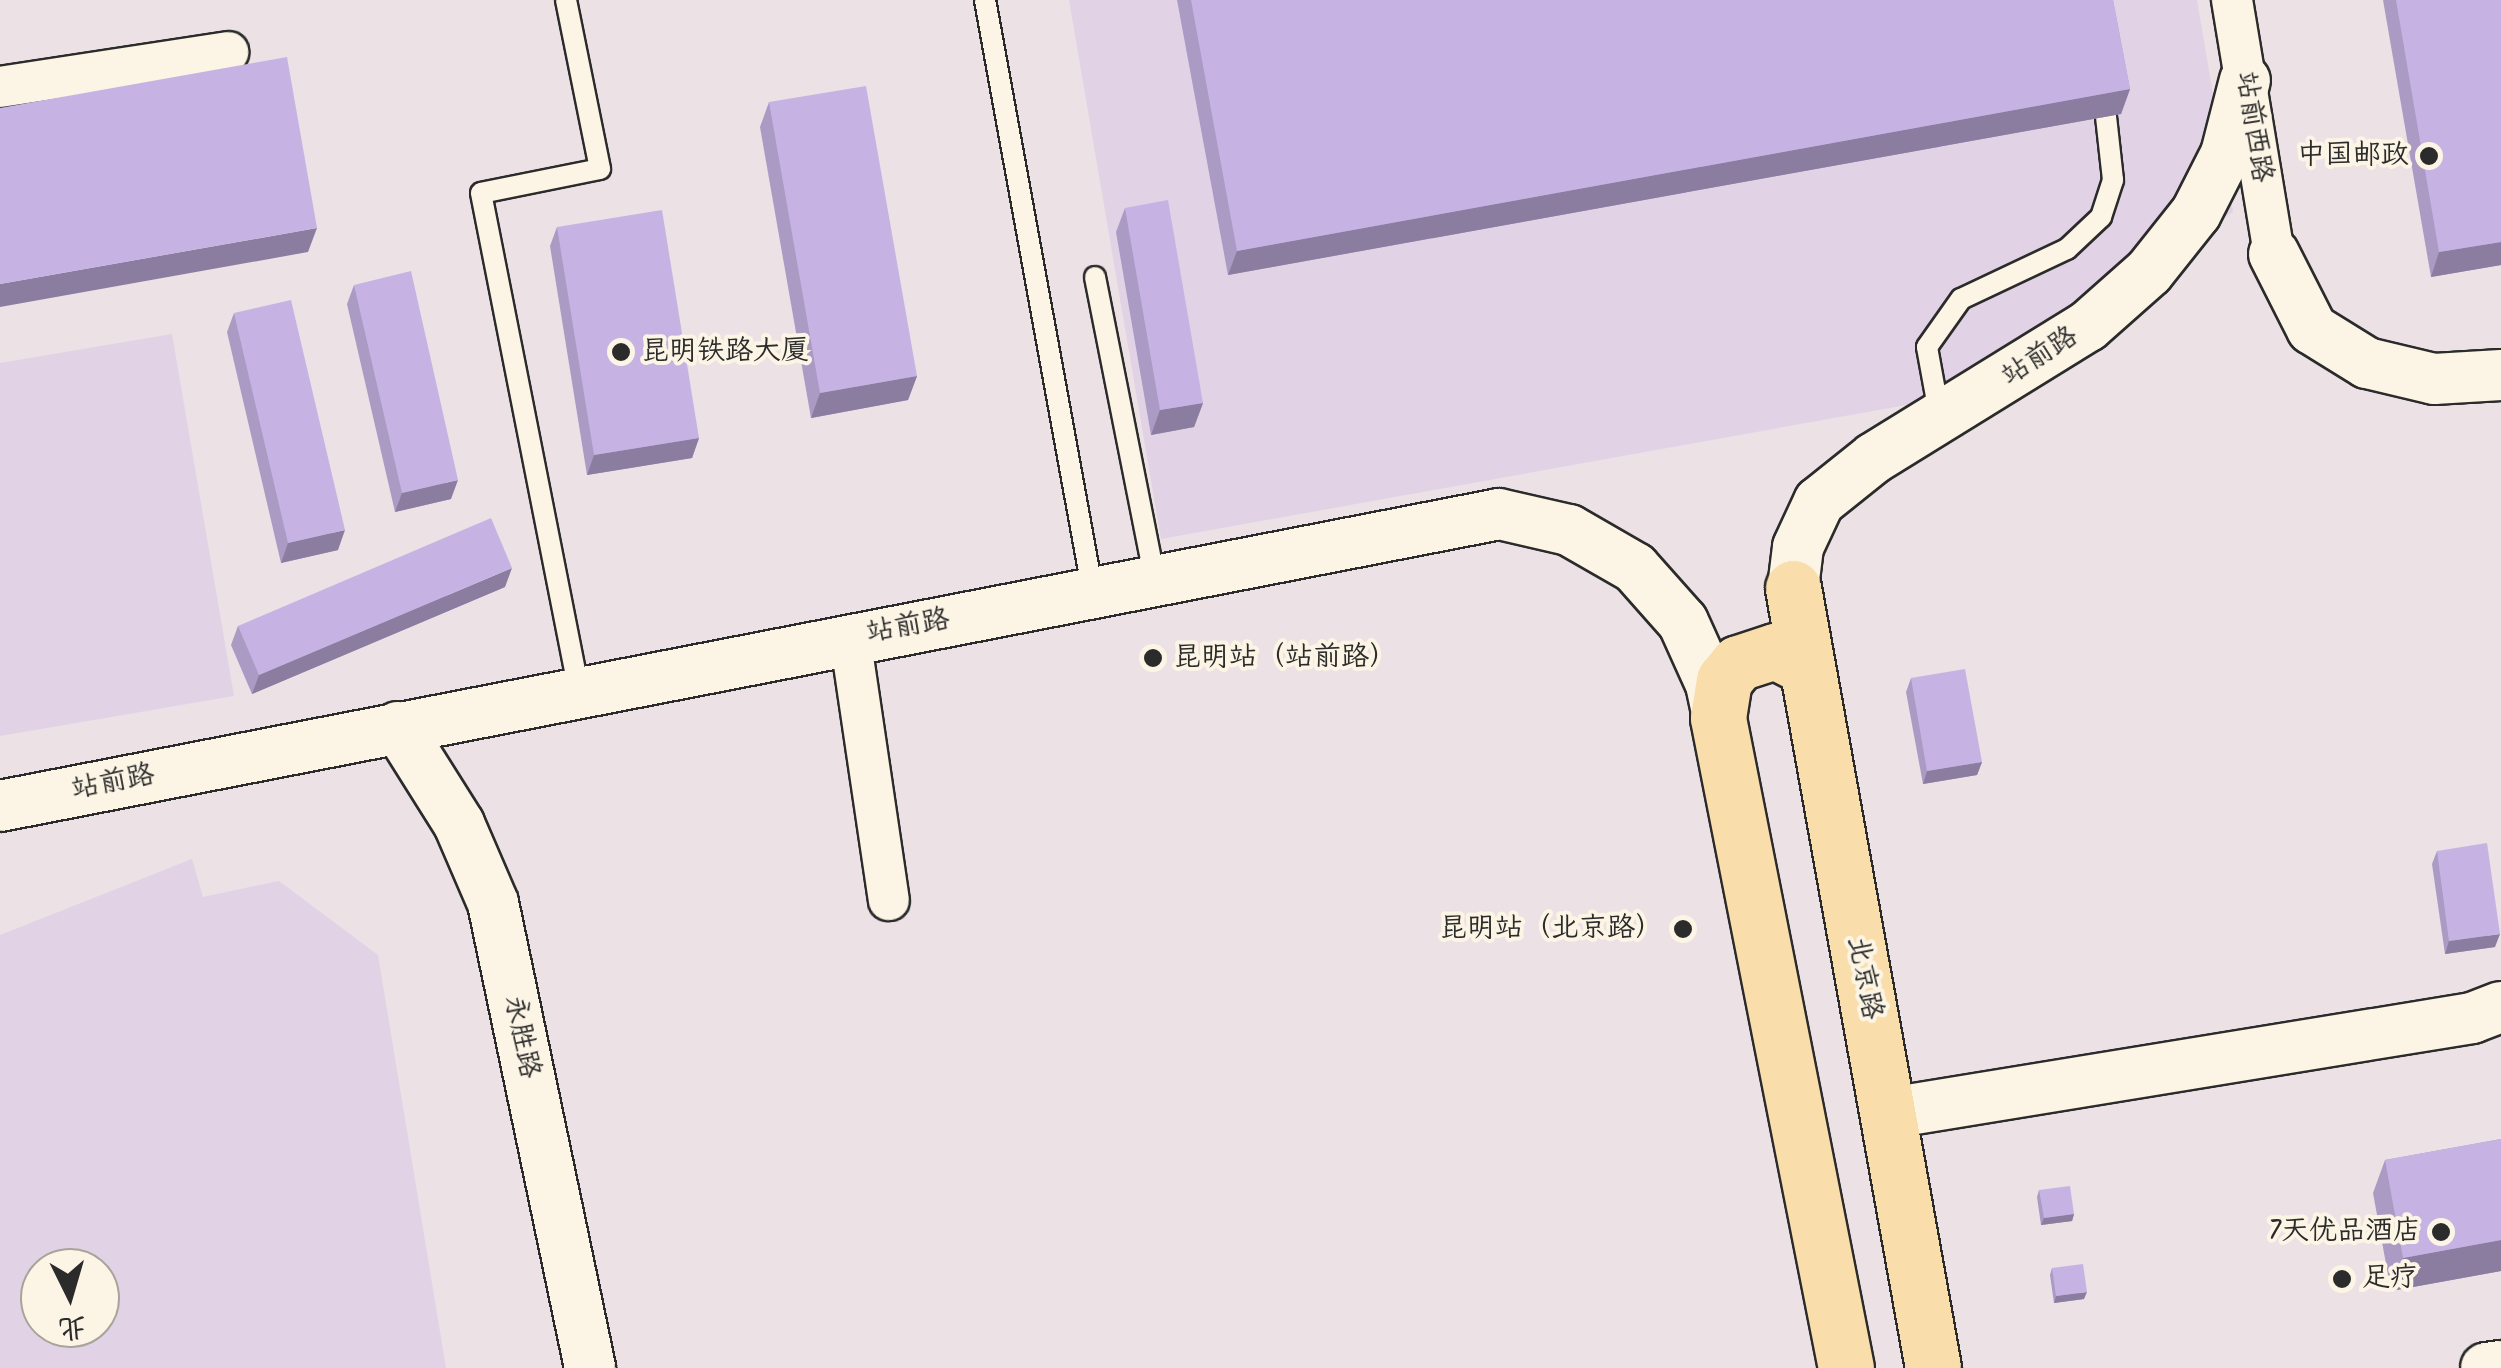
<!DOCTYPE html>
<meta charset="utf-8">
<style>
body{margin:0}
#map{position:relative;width:2501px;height:1368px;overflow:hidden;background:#ece1e5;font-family:Kalam,"LXGW WenKai TC",sans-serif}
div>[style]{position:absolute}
.built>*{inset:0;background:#e1d3e5}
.roads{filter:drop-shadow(2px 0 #2b2b2b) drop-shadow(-2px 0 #2b2b2b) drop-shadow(0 2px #2b2b2b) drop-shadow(0 -2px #2b2b2b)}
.service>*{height:20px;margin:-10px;padding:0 10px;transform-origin:10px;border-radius:10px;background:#fcf5e5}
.minor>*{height:40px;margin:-20px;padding:0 20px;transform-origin:20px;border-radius:20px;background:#fcf5e5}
.tertiary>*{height:50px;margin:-25px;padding:0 25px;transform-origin:25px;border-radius:25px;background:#fcf5e5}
.primary>*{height:55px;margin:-27.5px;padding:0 27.5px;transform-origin:27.5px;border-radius:27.5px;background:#f9ddab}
.wall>*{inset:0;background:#aa9ac4}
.shaded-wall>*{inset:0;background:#8b7da0}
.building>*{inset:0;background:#c6b3e4}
.dots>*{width:28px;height:28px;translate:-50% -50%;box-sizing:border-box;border:5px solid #fcf5e5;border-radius:50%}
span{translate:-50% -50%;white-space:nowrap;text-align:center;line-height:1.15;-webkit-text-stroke:8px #fcf5e5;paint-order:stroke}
.street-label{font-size:28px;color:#2b2b2b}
.poi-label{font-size:28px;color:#2b2b2b}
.right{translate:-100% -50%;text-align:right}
.left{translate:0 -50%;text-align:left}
.north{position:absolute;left:20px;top:1248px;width:100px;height:100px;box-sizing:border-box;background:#fcf5e5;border:2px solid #a8a49b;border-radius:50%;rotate:175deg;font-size:28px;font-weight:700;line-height:40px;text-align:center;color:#2b2b2b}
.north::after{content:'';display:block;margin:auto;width:35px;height:45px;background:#2b2b2b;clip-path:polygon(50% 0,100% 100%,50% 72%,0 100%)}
</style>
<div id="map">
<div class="built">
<i style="clip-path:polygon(1069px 0,2197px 0,2233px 212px,1912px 404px,1161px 539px)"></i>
<i style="clip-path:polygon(172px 334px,234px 696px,0 736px,0 363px)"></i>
<i style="clip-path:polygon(evenodd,192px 859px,203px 897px,279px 881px,378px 955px,446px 1368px,0 1368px,0 935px,192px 859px,40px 1268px,100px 1268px,100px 1328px,40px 1328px,40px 1268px)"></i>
</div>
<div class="roads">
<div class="service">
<i style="left:566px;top:0;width:172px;rotate:78.6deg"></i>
<i style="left:600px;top:169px;width:121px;rotate:168.6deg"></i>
<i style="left:481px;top:193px;width:508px;rotate:78.87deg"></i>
<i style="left:985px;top:0;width:603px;rotate:79.68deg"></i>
<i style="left:1095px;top:277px;width:309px;rotate:78.8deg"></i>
<i style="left:1940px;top:418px;width:72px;rotate:-100.4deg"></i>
<i style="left:1927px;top:347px;width:59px;rotate:-54.7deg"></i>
<i style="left:1961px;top:299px;width:117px;rotate:-25.3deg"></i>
<i style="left:2067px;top:249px;width:47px;rotate:-43.3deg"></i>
<i style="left:2101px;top:217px;width:39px;rotate:-72deg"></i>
<i style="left:2113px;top:180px;width:92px;rotate:-96.3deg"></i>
</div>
<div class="minor">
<i style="left:2232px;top:0;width:257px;rotate:80.6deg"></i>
<i style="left:0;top:87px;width:231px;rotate:-8.7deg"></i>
<i style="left:850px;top:637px;width:266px;rotate:81.6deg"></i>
</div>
<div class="tertiary">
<i style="left:2274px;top:254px;width:84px;rotate:63.1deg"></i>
<i style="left:2312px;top:329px;width:65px;rotate:31.7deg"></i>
<i style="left:2367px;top:363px;width:69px;rotate:13.4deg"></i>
<i style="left:2434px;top:379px;width:67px;rotate:-3.4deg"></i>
<i style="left:1793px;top:588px;width:41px;rotate:-83deg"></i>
<i style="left:1798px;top:547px;width:50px;rotate:-65deg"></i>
<i style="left:1819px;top:502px;width:70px;rotate:-38.7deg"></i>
<i style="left:1874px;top:458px;width:251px;rotate:-31.7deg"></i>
<i style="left:2088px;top:326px;width:81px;rotate:-41.5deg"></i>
<i style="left:2149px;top:272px;width:75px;rotate:-51.5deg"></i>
<i style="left:2196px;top:213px;width:66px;rotate:-63deg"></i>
<i style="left:2226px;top:154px;width:76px;rotate:-75.6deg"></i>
<i style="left:398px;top:727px;width:115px;rotate:57.8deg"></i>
<i style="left:459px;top:824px;width:86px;rotate:66.7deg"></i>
<i style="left:493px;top:903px;width:475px;rotate:78.2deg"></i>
<i style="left:0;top:806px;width:1527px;rotate:-11.02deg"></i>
<i style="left:1499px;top:514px;width:72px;rotate:12.9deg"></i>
<i style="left:1569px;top:530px;width:76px;rotate:29.9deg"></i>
<i style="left:1635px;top:568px;width:72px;rotate:48.4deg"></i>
<i style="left:1683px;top:622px;width:68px;rotate:65.7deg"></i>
<i style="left:1711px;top:684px;width:35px;rotate:78deg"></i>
<i style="left:1890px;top:1113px;width:590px;rotate:-9.27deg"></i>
<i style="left:2472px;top:1018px;width:31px;rotate:-21deg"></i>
<i style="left:2486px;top:1368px;width:15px;rotate:-8deg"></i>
</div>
<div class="primary">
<i style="left:1793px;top:588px;width:792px;rotate:79.82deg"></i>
<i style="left:1806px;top:667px;width:35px;rotate:-153deg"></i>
<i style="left:1775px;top:651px;width:39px;rotate:162deg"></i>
<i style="left:1738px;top:663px;width:22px;rotate:129deg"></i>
<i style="left:1724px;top:680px;width:38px;rotate:99deg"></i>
<i style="left:1718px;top:718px;width:662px;rotate:78.86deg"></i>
</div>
</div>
<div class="wall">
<i style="clip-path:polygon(1177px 0,2113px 0,2130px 89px,2121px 114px,1228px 275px)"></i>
<i style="clip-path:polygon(2383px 0,2501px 0,2501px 265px,2431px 277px)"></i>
<i style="clip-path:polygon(769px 102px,917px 376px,908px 400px,811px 418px,760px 127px)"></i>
<i style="clip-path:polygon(1125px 208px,1203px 403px,1194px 427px,1151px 435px,1116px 232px)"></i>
<i style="clip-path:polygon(557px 227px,699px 438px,692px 458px,587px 475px,550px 246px)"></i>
<i style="clip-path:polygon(354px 285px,451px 499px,395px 512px,347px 304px)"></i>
<i style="clip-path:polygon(234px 313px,338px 550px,281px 563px,227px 332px)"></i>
<i style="clip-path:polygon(505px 587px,252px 694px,231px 645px,238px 626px)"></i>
<i style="clip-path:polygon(1911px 678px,1982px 762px,1977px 775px,1923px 784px,1906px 692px)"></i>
<i style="clip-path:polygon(2437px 851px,2495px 947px,2445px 954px,2432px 864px)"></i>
<i style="clip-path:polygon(2501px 1139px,2501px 1271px,2391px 1291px,2373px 1193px,2385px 1160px)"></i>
<i style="clip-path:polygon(2039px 1190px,2074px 1214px,2072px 1221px,2041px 1225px,2037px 1197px)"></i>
<i style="clip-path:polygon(2052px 1268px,2084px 1299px,2054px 1303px,2050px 1275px)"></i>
</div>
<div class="shaded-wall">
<i style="clip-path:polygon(2130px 89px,2121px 114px,1228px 275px,1237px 251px)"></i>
<i style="clip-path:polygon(317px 228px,308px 252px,0 307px,0 284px)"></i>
<i style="clip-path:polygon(2501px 242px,2501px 265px,2431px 277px,2439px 252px)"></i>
<i style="clip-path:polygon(917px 376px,908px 400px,811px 418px,820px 393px)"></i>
<i style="clip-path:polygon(1203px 403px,1194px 427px,1151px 435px,1160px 410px)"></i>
<i style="clip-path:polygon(699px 438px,692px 458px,587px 475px,594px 455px)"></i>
<i style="clip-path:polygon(458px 480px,451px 499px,395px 512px,402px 493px)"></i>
<i style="clip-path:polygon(345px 530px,338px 550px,281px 563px,288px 543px)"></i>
<i style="clip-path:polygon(512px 568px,505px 587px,252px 694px,259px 675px)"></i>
<i style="clip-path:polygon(1982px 762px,1977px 775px,1923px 784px,1927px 771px)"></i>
<i style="clip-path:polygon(2500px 934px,2495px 947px,2445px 954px,2449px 941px)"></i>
<i style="clip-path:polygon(2074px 1214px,2072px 1221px,2041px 1225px,2044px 1218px)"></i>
<i style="clip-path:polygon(2501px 1240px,2501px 1271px,2391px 1291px,2403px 1258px)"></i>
<i style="clip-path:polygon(2087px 1292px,2084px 1299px,2054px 1303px,2056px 1296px)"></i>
</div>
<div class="building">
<i style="clip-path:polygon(1191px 0,2113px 0,2130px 89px,1237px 251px)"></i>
<i style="clip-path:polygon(2396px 0,2501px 0,2501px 242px,2439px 252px)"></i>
<i style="clip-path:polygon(287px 57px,317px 228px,0 284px,0 108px)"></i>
<i style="clip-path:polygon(866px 86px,917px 376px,820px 393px,769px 102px)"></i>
<i style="clip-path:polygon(1168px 200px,1203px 403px,1160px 410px,1125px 208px)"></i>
<i style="clip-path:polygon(662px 210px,699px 438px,594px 455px,557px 227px)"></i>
<i style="clip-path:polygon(411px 271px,458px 480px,402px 493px,354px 285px)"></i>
<i style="clip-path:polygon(291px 300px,345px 530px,288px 543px,234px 313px)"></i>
<i style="clip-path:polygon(491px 518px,512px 568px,259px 675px,238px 626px)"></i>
<i style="clip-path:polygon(1965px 669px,1982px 762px,1927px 771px,1911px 678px)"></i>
<i style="clip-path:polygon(2487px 843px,2500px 934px,2449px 941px,2437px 851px)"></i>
<i style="clip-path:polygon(2501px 1139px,2501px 1240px,2403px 1258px,2385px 1160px)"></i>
<i style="clip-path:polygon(2070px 1186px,2074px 1214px,2044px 1218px,2039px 1190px)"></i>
<i style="clip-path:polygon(2083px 1264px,2087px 1292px,2056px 1296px,2052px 1268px)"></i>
</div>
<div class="dots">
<i style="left:2429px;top:156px;background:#2b2b2b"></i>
<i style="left:621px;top:352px;background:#2b2b2b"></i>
<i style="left:1153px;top:658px;background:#2b2b2b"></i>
<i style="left:1683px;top:929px;background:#2b2b2b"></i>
<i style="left:2441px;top:1232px;background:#2b2b2b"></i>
<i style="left:2342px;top:1279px;background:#2b2b2b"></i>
</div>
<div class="street-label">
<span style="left:2253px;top:127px;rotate:81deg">站前西路</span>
<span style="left:2040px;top:357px;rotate:-33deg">站前路</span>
<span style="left:908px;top:627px;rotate:-10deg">站前路</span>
<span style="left:113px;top:783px;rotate:-11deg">站前路</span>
<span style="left:1864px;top:978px;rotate:79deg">北京路</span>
<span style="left:521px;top:1037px;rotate:78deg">永胜路</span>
</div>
<div class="poi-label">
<span class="right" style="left:2409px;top:156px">中国邮政</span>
<span class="left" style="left:641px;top:352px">昆明铁路大厦</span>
<span class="left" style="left:1173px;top:658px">昆明站（站前路）</span>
<span class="right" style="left:1663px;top:929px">昆明站（北京路）</span>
<span class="right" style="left:2421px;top:1232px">7天优品酒店</span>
<span class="left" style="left:2362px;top:1279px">足疗</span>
</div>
<div class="north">北</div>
</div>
